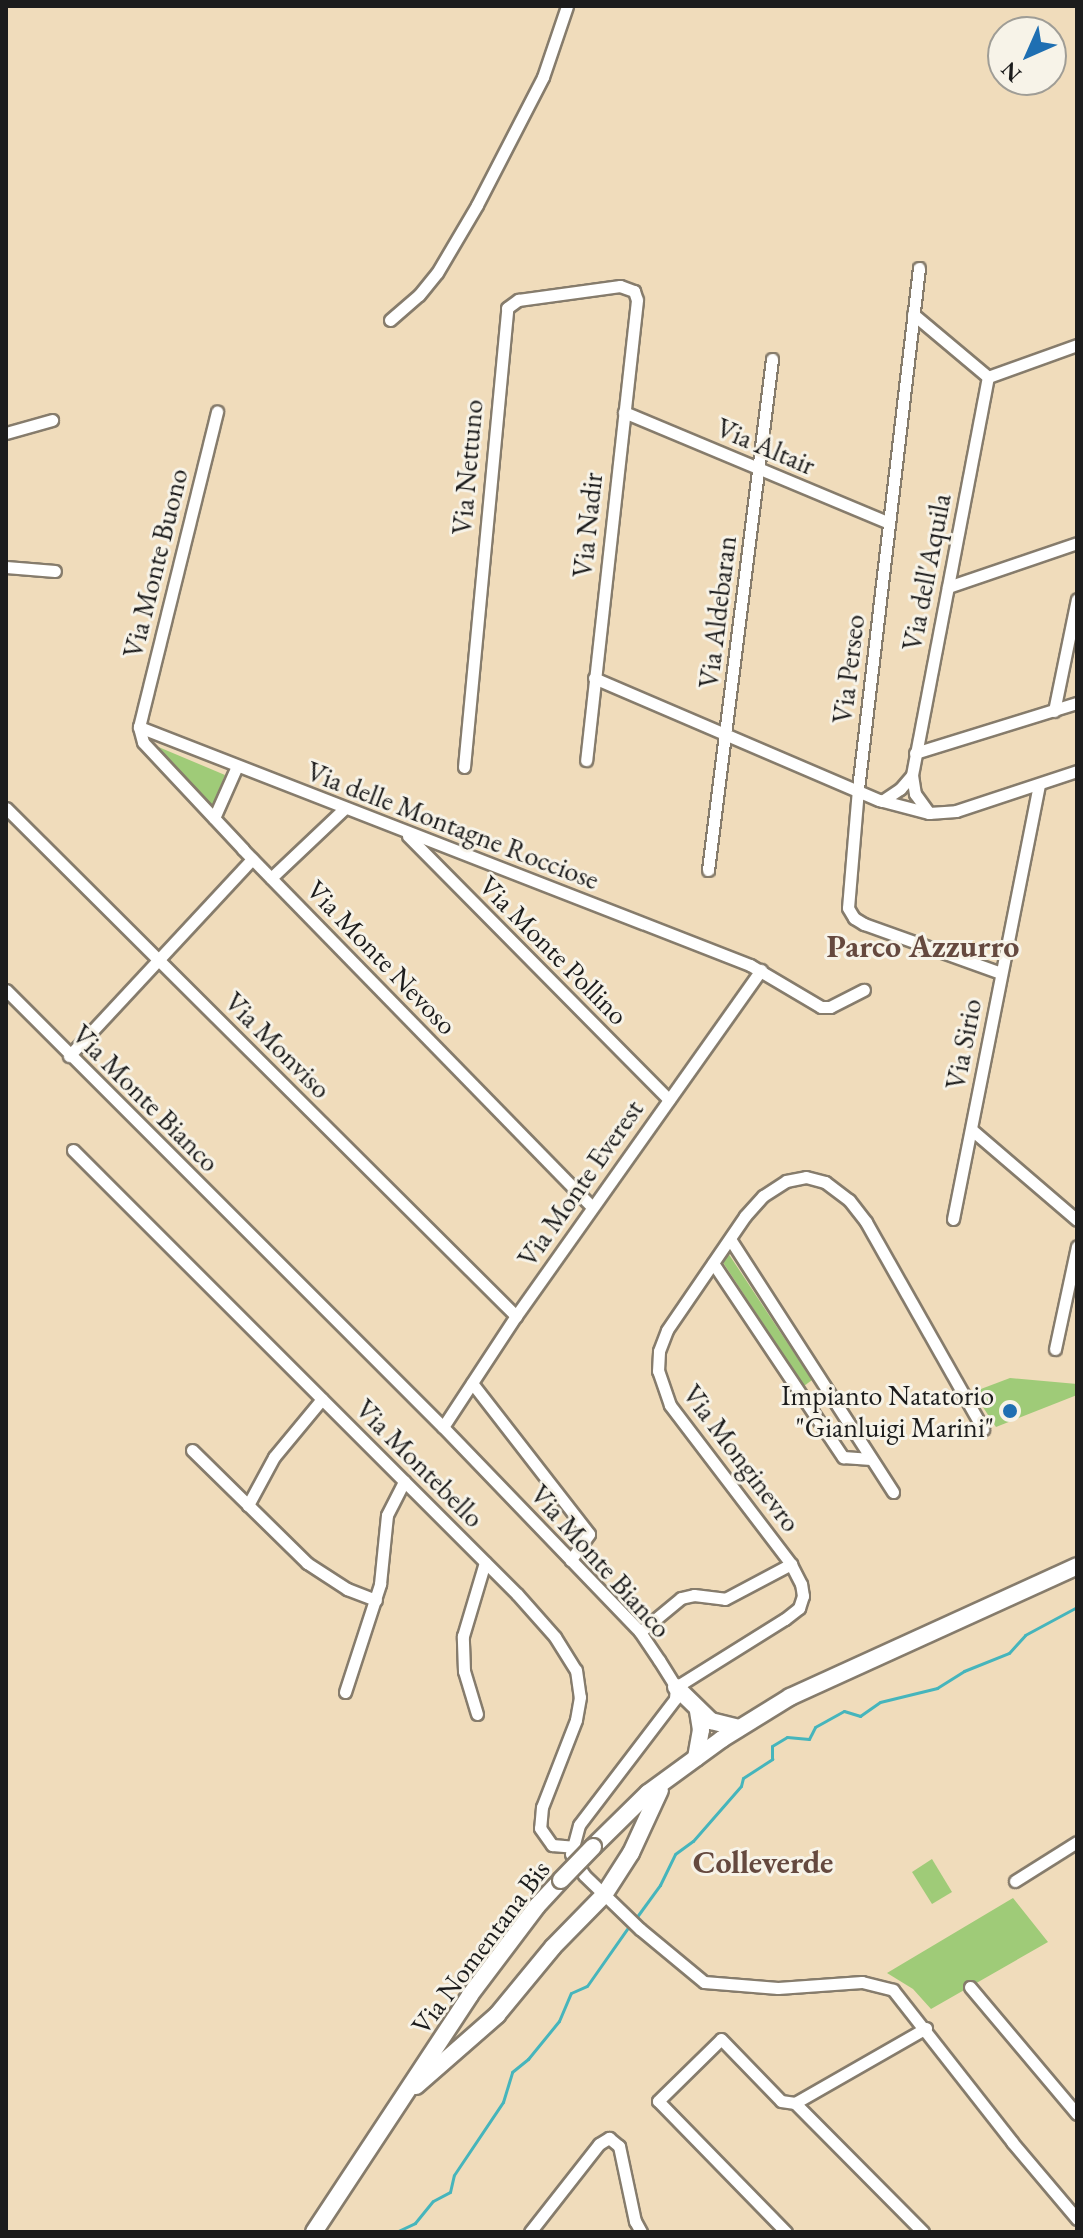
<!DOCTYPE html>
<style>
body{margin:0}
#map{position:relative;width:1083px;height:2238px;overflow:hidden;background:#f0dcbb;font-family:"EB Garamond",serif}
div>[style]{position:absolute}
.green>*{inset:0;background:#9fcb78}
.stream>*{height:3px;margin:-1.5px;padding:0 1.5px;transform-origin:1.5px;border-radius:1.5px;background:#46b5bc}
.roads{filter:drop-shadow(2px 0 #867c6c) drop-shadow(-2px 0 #867c6c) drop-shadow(0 2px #867c6c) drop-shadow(0 -2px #867c6c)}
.street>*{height:11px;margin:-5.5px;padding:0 5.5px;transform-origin:5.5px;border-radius:5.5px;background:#fff}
.secondary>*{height:16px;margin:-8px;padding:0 8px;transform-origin:8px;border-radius:8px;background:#fff}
.bridges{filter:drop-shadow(2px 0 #867c6c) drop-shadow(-2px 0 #867c6c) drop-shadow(0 2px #867c6c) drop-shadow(0 -2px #867c6c)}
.secondary-bridge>*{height:16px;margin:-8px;padding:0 8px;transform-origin:8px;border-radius:8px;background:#fff}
.dots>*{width:22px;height:22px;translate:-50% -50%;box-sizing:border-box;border:4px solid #f7f3e8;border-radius:50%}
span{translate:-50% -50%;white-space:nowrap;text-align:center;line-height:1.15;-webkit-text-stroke:6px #f7f3e8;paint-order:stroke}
.street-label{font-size:28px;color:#1c1c1c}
.poi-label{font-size:28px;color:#1c1c1c}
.right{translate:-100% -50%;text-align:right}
.quarter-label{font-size:32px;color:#65493f;font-weight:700}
.frame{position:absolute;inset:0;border:8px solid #1c1c1c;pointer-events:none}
.north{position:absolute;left:987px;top:16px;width:80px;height:80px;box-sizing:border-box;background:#f7f3e8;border:2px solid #9f9d96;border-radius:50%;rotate:225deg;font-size:22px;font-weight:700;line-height:32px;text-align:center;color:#1c1c1c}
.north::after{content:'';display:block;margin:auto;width:28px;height:36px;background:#1f6fb2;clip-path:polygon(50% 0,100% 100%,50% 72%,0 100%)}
</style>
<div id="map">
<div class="green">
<i style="clip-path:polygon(149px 743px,225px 775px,211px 810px)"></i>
<i style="clip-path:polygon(728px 1253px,812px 1380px,804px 1386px,722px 1261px)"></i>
<i style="clip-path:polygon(1010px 1378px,1077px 1384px,1077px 1395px,996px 1427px,973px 1392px)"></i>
<i style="clip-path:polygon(932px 1859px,952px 1892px,932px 1904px,912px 1872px)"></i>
<i style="clip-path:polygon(1013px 1898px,1048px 1942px,931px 2009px,913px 1989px,887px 1973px)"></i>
</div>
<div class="stream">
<i style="left:636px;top:1918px;width:41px;rotate:-54deg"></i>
<i style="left:660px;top:1885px;width:34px;rotate:-64deg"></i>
<i style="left:675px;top:1854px;width:22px;rotate:-36deg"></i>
<i style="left:693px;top:1841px;width:73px;rotate:-48.9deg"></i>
<i style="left:741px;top:1786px;width:8px;rotate:-76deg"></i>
<i style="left:743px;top:1778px;width:35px;rotate:-33deg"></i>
<i style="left:772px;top:1759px;width:13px;rotate:-90deg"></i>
<i style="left:772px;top:1746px;width:17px;rotate:-31deg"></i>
<i style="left:787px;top:1737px;width:22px;rotate:5deg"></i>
<i style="left:809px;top:1739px;width:13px;rotate:-63deg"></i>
<i style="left:815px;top:1727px;width:33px;rotate:-29deg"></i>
<i style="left:844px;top:1711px;width:17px;rotate:17deg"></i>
<i style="left:860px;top:1716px;width:24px;rotate:-35deg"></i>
<i style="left:880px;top:1702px;width:59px;rotate:-13.8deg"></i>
<i style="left:937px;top:1688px;width:32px;rotate:-32deg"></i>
<i style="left:964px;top:1671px;width:48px;rotate:-21.8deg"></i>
<i style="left:1009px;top:1653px;width:24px;rotate:-48deg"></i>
<i style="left:1025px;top:1635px;width:59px;rotate:-28.3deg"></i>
<i style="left:396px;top:2232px;width:21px;rotate:-25deg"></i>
<i style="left:415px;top:2223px;width:28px;rotate:-51deg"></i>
<i style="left:433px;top:2201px;width:19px;rotate:-28deg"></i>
<i style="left:450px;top:2192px;width:17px;rotate:-77deg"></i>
<i style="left:454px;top:2175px;width:88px;rotate:-56.1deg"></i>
<i style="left:503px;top:2102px;width:31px;rotate:-73deg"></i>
<i style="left:512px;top:2072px;width:21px;rotate:-39deg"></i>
<i style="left:528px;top:2059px;width:49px;rotate:-50.8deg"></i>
<i style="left:559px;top:2021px;width:30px;rotate:-67deg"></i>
<i style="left:571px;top:1993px;width:17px;rotate:-24deg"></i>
<i style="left:587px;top:1986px;width:70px;rotate:-54.9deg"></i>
</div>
<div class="roads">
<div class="street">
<i style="left:919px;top:268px;width:525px;rotate:96.68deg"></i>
<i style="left:858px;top:789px;width:119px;rotate:94.8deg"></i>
<i style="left:848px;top:908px;width:12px;rotate:59deg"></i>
<i style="left:854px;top:918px;width:12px;rotate:31deg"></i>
<i style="left:864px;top:924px;width:145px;rotate:19.7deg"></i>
<i style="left:913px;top:314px;width:98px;rotate:40deg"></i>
<i style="left:988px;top:377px;width:95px;rotate:-19.8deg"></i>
<i style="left:390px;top:320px;width:38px;rotate:-41deg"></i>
<i style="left:419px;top:295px;width:28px;rotate:-51deg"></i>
<i style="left:437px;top:273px;width:79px;rotate:-59.5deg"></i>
<i style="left:477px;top:205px;width:144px;rotate:-62.7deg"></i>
<i style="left:543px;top:77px;width:75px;rotate:-71.3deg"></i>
<i style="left:624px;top:412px;width:287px;rotate:22.7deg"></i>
<i style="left:6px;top:433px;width:48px;rotate:-15.8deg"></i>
<i style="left:6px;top:567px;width:49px;rotate:4.7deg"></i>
<i style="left:948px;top:587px;width:136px;rotate:-18.8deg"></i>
<i style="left:594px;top:678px;width:310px;rotate:23.2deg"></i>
<i style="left:879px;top:800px;width:52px;rotate:14.6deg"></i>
<i style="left:929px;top:813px;width:27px;rotate:-4deg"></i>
<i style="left:956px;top:811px;width:127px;rotate:-18.3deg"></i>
<i style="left:1054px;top:711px;width:114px;rotate:-78.4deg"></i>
<i style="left:139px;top:727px;width:325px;rotate:-76.1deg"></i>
<i style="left:915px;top:753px;width:170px;rotate:-17.2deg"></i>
<i style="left:464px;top:767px;width:461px;rotate:-84.6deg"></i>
<i style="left:507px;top:308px;width:14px;rotate:-36deg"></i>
<i style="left:518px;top:300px;width:103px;rotate:-7.8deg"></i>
<i style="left:620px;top:286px;width:15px;rotate:20deg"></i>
<i style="left:634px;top:291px;width:9px;rotate:72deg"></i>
<i style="left:637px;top:300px;width:463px;rotate:96.3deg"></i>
<i style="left:882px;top:801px;width:22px;rotate:-34deg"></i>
<i style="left:900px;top:789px;width:18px;rotate:-49deg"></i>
<i style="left:6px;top:808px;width:720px;rotate:44.89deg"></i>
<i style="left:929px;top:813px;width:24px;rotate:-126deg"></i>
<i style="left:915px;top:794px;width:19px;rotate:-99deg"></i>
<i style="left:912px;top:775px;width:405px;rotate:-79.2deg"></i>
<i style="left:214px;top:818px;width:57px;rotate:-66.1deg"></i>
<i style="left:408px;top:836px;width:371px;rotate:45.3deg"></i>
<i style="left:708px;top:870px;width:515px;rotate:-82.86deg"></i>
<i style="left:271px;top:878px;width:100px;rotate:-43.4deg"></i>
<i style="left:6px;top:990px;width:618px;rotate:45deg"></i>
<i style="left:443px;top:1427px;width:284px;rotate:46.1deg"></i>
<i style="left:640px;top:1632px;width:34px;rotate:56deg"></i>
<i style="left:659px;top:1660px;width:32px;rotate:58deg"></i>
<i style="left:676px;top:1687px;width:12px;rotate:95deg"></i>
<i style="left:675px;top:1699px;width:158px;rotate:127.3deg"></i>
<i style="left:579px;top:1825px;width:30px;rotate:105deg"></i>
<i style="left:571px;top:1854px;width:25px;rotate:58deg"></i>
<i style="left:584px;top:1875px;width:78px;rotate:44deg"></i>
<i style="left:640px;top:1929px;width:83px;rotate:39.6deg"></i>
<i style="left:704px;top:1982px;width:74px;rotate:4.6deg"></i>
<i style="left:778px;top:1988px;width:84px;rotate:-4.1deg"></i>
<i style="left:862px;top:1982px;width:32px;rotate:14deg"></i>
<i style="left:893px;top:1990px;width:193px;rotate:51.9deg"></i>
<i style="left:1012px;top:2142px;width:101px;rotate:49.8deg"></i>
<i style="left:69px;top:1056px;width:269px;rotate:-47.1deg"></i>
<i style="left:972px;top:1130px;width:138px;rotate:40.6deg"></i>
<i style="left:73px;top:1150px;width:628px;rotate:45deg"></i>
<i style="left:517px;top:1594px;width:57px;rotate:48.5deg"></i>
<i style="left:555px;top:1637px;width:39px;rotate:58deg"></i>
<i style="left:576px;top:1670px;width:27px;rotate:82deg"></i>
<i style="left:580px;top:1697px;width:23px;rotate:100deg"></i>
<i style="left:576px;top:1720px;width:93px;rotate:111.3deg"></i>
<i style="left:542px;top:1807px;width:21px;rotate:95deg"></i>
<i style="left:540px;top:1828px;width:21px;rotate:55deg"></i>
<i style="left:552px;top:1845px;width:21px;rotate:5deg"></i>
<i style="left:592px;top:1207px;width:500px;rotate:-134.3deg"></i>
<i style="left:243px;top:849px;width:146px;rotate:-133.1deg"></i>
<i style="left:143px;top:742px;width:16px;rotate:-105deg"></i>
<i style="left:139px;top:727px;width:656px;rotate:21.28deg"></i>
<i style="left:750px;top:965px;width:82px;rotate:30.6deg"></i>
<i style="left:821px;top:1007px;width:9px"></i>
<i style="left:830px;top:1007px;width:38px;rotate:-27deg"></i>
<i style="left:953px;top:1219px;width:443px;rotate:-78.8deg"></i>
<i style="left:730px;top:1239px;width:301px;rotate:57.2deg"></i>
<i style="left:713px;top:1263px;width:234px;rotate:56.2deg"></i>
<i style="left:843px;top:1457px;width:28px;rotate:4deg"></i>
<i style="left:1055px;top:1349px;width:105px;rotate:-77.9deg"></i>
<i style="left:472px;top:1383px;width:191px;rotate:52.2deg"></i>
<i style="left:589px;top:1534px;width:32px;rotate:125deg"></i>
<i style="left:322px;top:1399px;width:75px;rotate:129.6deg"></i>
<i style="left:274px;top:1457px;width:55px;rotate:118.4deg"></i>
<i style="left:248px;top:1505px;width:83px;rotate:44.5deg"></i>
<i style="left:307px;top:1563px;width:48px;rotate:33deg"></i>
<i style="left:347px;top:1589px;width:31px;rotate:21deg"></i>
<i style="left:443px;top:1427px;width:133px;rotate:-56.7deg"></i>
<i style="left:516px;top:1316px;width:424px;rotate:-54.7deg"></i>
<i style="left:192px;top:1450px;width:78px;rotate:44.5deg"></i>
<i style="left:640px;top:1632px;width:53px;rotate:-39.7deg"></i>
<i style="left:681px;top:1598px;width:13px;rotate:-13deg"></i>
<i style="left:694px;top:1595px;width:31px;rotate:7deg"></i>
<i style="left:725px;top:1599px;width:75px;rotate:-27.9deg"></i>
<i style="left:676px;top:1687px;width:128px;rotate:-32deg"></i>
<i style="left:785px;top:1619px;width:18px;rotate:-38deg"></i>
<i style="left:799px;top:1608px;width:13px;rotate:-72deg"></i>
<i style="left:803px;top:1596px;width:12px;rotate:-99deg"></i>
<i style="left:801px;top:1584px;width:22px;rotate:-117deg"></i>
<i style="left:791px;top:1564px;width:200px;rotate:-127.3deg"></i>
<i style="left:670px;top:1405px;width:36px;rotate:-109deg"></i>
<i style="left:658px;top:1371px;width:20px;rotate:-87deg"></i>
<i style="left:659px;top:1351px;width:22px;rotate:-69deg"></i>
<i style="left:667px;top:1330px;width:138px;rotate:-55.6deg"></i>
<i style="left:745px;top:1216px;width:27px;rotate:-48deg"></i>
<i style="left:763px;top:1196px;width:27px;rotate:-33deg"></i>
<i style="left:786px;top:1181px;width:20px;rotate:-11deg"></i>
<i style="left:806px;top:1177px;width:20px;rotate:15deg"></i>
<i style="left:825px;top:1182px;width:30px;rotate:37deg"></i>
<i style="left:849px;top:1200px;width:28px;rotate:52deg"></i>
<i style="left:866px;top:1222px;width:238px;rotate:60.5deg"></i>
<i style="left:345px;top:1692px;width:114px;rotate:-72deg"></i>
<i style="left:380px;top:1584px;width:69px;rotate:-84.2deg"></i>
<i style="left:387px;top:1515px;width:38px;rotate:-63deg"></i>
<i style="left:477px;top:1714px;width:45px;rotate:-106.8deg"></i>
<i style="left:464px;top:1671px;width:35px;rotate:-92deg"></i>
<i style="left:463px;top:1636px;width:77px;rotate:-73.4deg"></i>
<i style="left:1015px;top:1881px;width:73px;rotate:-32.2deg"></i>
<i style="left:970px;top:1987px;width:166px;rotate:49.9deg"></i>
<i style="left:530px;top:2232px;width:112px;rotate:-51.9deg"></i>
<i style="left:599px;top:2144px;width:12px;rotate:-31deg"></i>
<i style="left:609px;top:2138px;width:13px;rotate:39deg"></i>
<i style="left:619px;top:2146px;width:77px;rotate:78deg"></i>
<i style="left:635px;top:2221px;width:13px;rotate:61deg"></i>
<i style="left:786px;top:2232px;width:183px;rotate:-134.3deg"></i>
<i style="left:658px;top:2101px;width:88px;rotate:-44.5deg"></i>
<i style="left:721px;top:2039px;width:86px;rotate:45.9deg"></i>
<i style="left:781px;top:2101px;width:14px;rotate:8deg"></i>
<i style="left:923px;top:2232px;width:182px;rotate:-134.8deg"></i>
<i style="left:795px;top:2103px;width:151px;rotate:-29.8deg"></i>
</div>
<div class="secondary">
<i style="left:676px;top:1687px;width:49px;rotate:44.2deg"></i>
<i style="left:711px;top:1721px;width:29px;rotate:14deg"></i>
<i style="left:696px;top:1758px;width:28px;rotate:-80deg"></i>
<i style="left:701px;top:1730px;width:20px;rotate:-99deg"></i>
<i style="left:593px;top:1847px;width:77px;rotate:-44.5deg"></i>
<i style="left:648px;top:1793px;width:92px;rotate:-36.1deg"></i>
<i style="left:722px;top:1739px;width:80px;rotate:-31.7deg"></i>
<i style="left:790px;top:1697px;width:315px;rotate:-24.5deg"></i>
<i style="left:416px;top:2086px;width:108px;rotate:-41.2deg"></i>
<i style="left:497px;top:2015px;width:88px;rotate:-50.5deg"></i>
<i style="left:553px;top:1947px;width:73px;rotate:-45.6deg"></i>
<i style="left:604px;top:1895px;width:50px;rotate:-57.3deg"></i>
<i style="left:631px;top:1853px;width:69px;rotate:-65.3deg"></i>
<i style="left:314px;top:2232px;width:284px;rotate:-56.6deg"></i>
<i style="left:470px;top:1995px;width:111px;rotate:-53deg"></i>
<i style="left:537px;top:1906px;width:35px;rotate:-47deg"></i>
</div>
</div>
<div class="bridges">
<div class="secondary-bridge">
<i style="left:561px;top:1880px;width:46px;rotate:-45.9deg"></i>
</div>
</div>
<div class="dots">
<i style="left:1010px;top:1411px;background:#1f6fb2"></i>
</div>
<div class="street-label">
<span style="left:766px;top:446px;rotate:23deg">Via Altair</span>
<span style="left:467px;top:467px;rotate:-85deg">Via Nettuno</span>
<span style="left:587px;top:525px;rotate:-84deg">Via Nadir</span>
<span style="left:155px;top:563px;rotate:-76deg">Via Monte Buono</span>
<span style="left:926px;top:572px;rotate:-79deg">Via dell'Aquila</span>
<span style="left:717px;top:612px;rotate:-83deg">Via Aldebaran</span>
<span style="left:848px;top:669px;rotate:-83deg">Via Perseo</span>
<span style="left:453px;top:825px;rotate:21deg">Via delle Montagne Rocciose</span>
<span style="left:554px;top:950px;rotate:45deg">Via Monte Pollino</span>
<span style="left:382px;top:957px;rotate:46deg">Via Monte Nevoso</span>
<span style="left:963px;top:1044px;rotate:-79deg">Via Sirio</span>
<span style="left:278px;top:1045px;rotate:45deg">Via Monviso</span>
<span style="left:146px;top:1098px;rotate:45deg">Via Monte Bianco</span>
<span style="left:580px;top:1183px;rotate:-55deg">Via Monte Everest</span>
<span style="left:742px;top:1458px;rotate:53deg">Via Monginevro</span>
<span style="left:420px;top:1463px;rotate:45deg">Via Montebello</span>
<span style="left:601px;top:1561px;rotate:48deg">Via Monte Bianco</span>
<span style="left:480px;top:1947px;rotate:-53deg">Via Nomentana Bis</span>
</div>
<div class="poi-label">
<span class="right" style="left:994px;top:1411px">Impianto Natatorio<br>"Gianluigi Marini"</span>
</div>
<div class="quarter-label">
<span style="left:923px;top:946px">Parco Azzurro</span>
<span style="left:763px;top:1862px">Colleverde</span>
</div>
<div class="frame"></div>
<div class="north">N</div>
</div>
